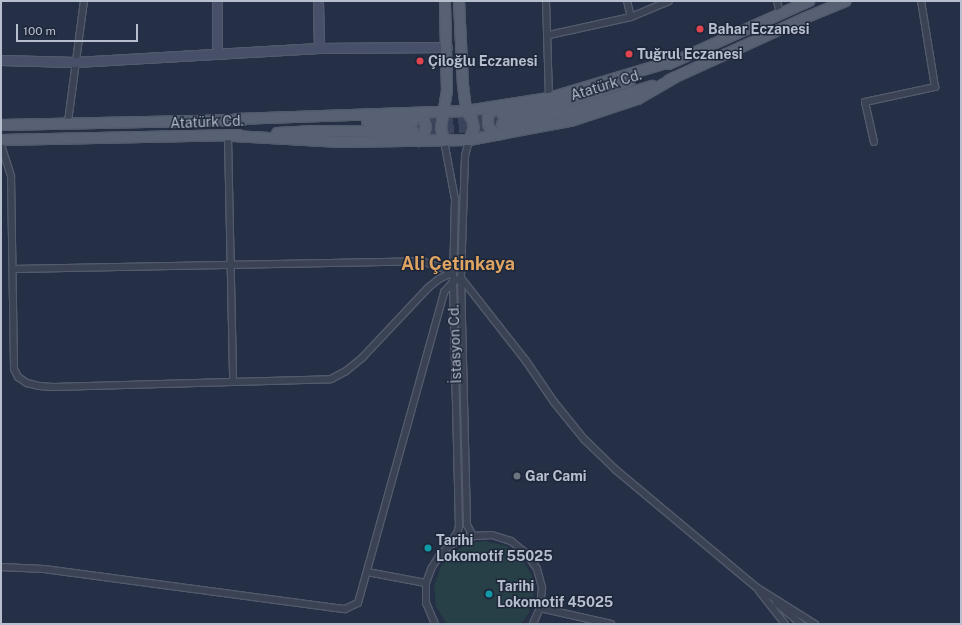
<!DOCTYPE html>
<meta charset="utf-8">
<style>
body{margin:0}
#map{position:relative;width:962px;height:625px;overflow:hidden;background:#252f45;font-family:"Public Sans",sans-serif}
div>[style]{position:absolute}
.green>*{inset:0;background:#273f46}
.primary-tunnel>*{height:10px;margin-top:-5px;transform-origin:0;background:repeating-linear-gradient(90deg,#3b445a 0 10px,transparent 0 15px)}
.roads{filter:drop-shadow(1px 0 #525a6c) drop-shadow(-1px 0 #525a6c) drop-shadow(0 1px #525a6c) drop-shadow(0 -1px #525a6c)}
.street>*{height:6px;margin:-3px;padding:0 3px;transform-origin:3px;border-radius:3px;background:#3a4254}
.secondary>*{height:9px;margin:-4.5px;padding:0 4.5px;transform-origin:4.5px;border-radius:4.5px;background:#475068}
.primary>*{height:10px;margin:-5px;padding:0 5px;transform-origin:5px;border-radius:5px;background:#586174}
.dots>*{width:11px;height:11px;translate:-50% -50%;box-sizing:border-box;border:2px solid #1e273a;border-radius:50%}
span{translate:-50% -50%;white-space:nowrap;text-align:center;line-height:1.15;-webkit-text-stroke:3px #1e273a;paint-order:stroke}
.poi-label{font-size:14px;color:#b7bece;font-weight:700}
.left{translate:0 -50%;text-align:left}
.street-label{font-size:14px;color:#b7bece}
.district-label{font-size:18px;color:#dfa461;font-weight:700}
.frame{position:absolute;inset:0;border:2px solid #b7bece;pointer-events:none}
.scale{position:absolute;left:16px;top:24px;width:122px;height:18px;box-sizing:border-box;border:2px solid #b7bece;border-top:0;padding-left:5px;font-size:12px;line-height:14px;white-space:nowrap;color:#b7bece;-webkit-text-stroke:3px #1e273a;paint-order:stroke}
</style>
<div id="map">
<div class="green">
<i style="clip-path:polygon(485px 541px,507px 546px,522px 559px,532px 575px,534px 593px,529px 613px,521px 624px,447px 624px,436px 607px,434px 587px,440px 568px,449px 555px,469px 543px)"></i>
</div>
<div class="primary-tunnel">
<i style="left:413px;top:122px;width:89px;rotate:-5.1deg"></i>
<i style="left:414px;top:132px;width:88px;rotate:-5.2deg"></i>
</div>
<div class="roads">
<div class="street">
<i style="left:546px;top:1px;width:97px;rotate:88.2deg"></i>
<i style="left:627px;top:1px;width:16px;rotate:76deg"></i>
<i style="left:777px;top:1px;width:12px;rotate:76deg"></i>
<i style="left:549px;top:35px;width:84px;rotate:-12.4deg"></i>
<i style="left:631px;top:17px;width:41px;rotate:-22.8deg"></i>
<i style="left:68px;top:122px;width:122px;rotate:-82.5deg"></i>
<i style="left:228px;top:136px;width:246px;rotate:88.8deg"></i>
<i style="left:469px;top:140px;width:16px;rotate:104deg"></i>
<i style="left:465px;top:156px;width:122px;rotate:91.9deg"></i>
<i style="left:461px;top:278px;width:247px;rotate:88.6deg"></i>
<i style="left:467px;top:525px;width:13px;rotate:61deg"></i>
<i style="left:444px;top:141px;width:59px;rotate:79.3deg"></i>
<i style="left:455px;top:199px;width:83px;rotate:91.4deg"></i>
<i style="left:453px;top:282px;width:243px;rotate:88.6deg"></i>
<i style="left:459px;top:525px;width:6px;rotate:99deg"></i>
<i style="left:458px;top:531px;width:17px;rotate:121deg"></i>
<i style="left:874px;top:142px;width:41px;rotate:-102.7deg"></i>
<i style="left:865px;top:102px;width:72px;rotate:-12.1deg"></i>
<i style="left:935px;top:87px;width:87px;rotate:-99.2deg"></i>
<i style="left:1px;top:145px;width:33px;rotate:72deg"></i>
<i style="left:11px;top:176px;width:193px;rotate:89.1deg"></i>
<i style="left:14px;top:369px;width:9px;rotate:63deg"></i>
<i style="left:18px;top:377px;width:11px;rotate:34deg"></i>
<i style="left:27px;top:383px;width:12px;rotate:14deg"></i>
<i style="left:39px;top:386px;width:14px;rotate:4deg"></i>
<i style="left:53px;top:387px;width:278px;rotate:-1.6deg"></i>
<i style="left:331px;top:379px;width:17px;rotate:-28deg"></i>
<i style="left:346px;top:371px;width:21px;rotate:-39deg"></i>
<i style="left:362px;top:358px;width:98px;rotate:-46.7deg"></i>
<i style="left:429px;top:287px;width:13px;rotate:-39deg"></i>
<i style="left:439px;top:279px;width:16px;rotate:-27deg"></i>
<i style="left:13px;top:269px;width:409px;rotate:-1.1deg"></i>
<i style="left:422px;top:261px;width:33px;rotate:20deg"></i>
<i style="left:1px;top:567px;width:43px;rotate:2.7deg"></i>
<i style="left:44px;top:569px;width:304px;rotate:7.6deg"></i>
<i style="left:345px;top:609px;width:14px;rotate:-25deg"></i>
<i style="left:358px;top:603px;width:323px;rotate:-74.5deg"></i>
<i style="left:444px;top:292px;width:13px;rotate:-48deg"></i>
<i style="left:453px;top:282px;width:9px;rotate:-27deg"></i>
<i style="left:461px;top:278px;width:105px;rotate:51.9deg"></i>
<i style="left:526px;top:361px;width:50px;rotate:55.7deg"></i>
<i style="left:554px;top:402px;width:48px;rotate:51deg"></i>
<i style="left:584px;top:439px;width:45px;rotate:44.1deg"></i>
<i style="left:616px;top:470px;width:182px;rotate:39.9deg"></i>
<i style="left:756px;top:587px;width:70px;rotate:32.1deg"></i>
<i style="left:367px;top:572px;width:60px;rotate:10.6deg"></i>
<i style="left:759px;top:591px;width:42px;rotate:51.8deg"></i>
<i style="left:776px;top:603px;width:33px;rotate:40deg"></i>
<i style="left:540px;top:608px;width:73px;rotate:12.7deg"></i>
<i style="left:435px;top:624px;width:23px;rotate:-113deg"></i>
<i style="left:426px;top:603px;width:20px;rotate:-90deg"></i>
<i style="left:426px;top:583px;width:15px;rotate:-70deg"></i>
<i style="left:431px;top:569px;width:15px;rotate:-58deg"></i>
<i style="left:439px;top:556px;width:14px;rotate:-45deg"></i>
<i style="left:449px;top:546px;width:14px;rotate:-30deg"></i>
<i style="left:461px;top:539px;width:12px;rotate:-14deg"></i>
<i style="left:473px;top:536px;width:19px;rotate:-3deg"></i>
<i style="left:492px;top:535px;width:20px;rotate:18deg"></i>
<i style="left:511px;top:541px;width:19px;rotate:39deg"></i>
<i style="left:526px;top:553px;width:19px;rotate:55deg"></i>
<i style="left:537px;top:569px;width:20px;rotate:75deg"></i>
<i style="left:542px;top:588px;width:20px;rotate:96deg"></i>
<i style="left:540px;top:608px;width:17px;rotate:114deg"></i>
</div>
<div class="secondary">
<i style="left:318px;top:1px;width:47px;rotate:88.8deg"></i>
<i style="left:217px;top:54px;width:53px;rotate:-90deg"></i>
<i style="left:1px;top:60px;width:74px;rotate:1.5deg"></i>
<i style="left:75px;top:62px;width:244px;rotate:-3.3deg"></i>
<i style="left:319px;top:48px;width:128px;rotate:-0.4deg"></i>
</div>
<div class="primary">
<i style="left:459px;top:1px;width:84px;rotate:87.3deg"></i>
<i style="left:463px;top:85px;width:26px;rotate:83deg"></i>
<i style="left:466px;top:111px;width:10px;rotate:53deg"></i>
<i style="left:472px;top:119px;width:9px;rotate:77deg"></i>
<i style="left:474px;top:128px;width:13px;rotate:113deg"></i>
<i style="left:669px;top:64px;width:154px;rotate:-24.2deg"></i>
<i style="left:669px;top:80px;width:149px;rotate:-24.5deg"></i>
<i style="left:805px;top:18px;width:44px;rotate:-22.5deg"></i>
<i style="left:494px;top:107px;width:12px;rotate:121deg"></i>
<i style="left:488px;top:117px;width:7px;rotate:90deg"></i>
<i style="left:488px;top:124px;width:5px;rotate:68deg"></i>
<i style="left:490px;top:129px;width:10px;rotate:37deg"></i>
<i style="left:417px;top:113px;width:10px;rotate:45deg"></i>
<i style="left:424px;top:120px;width:7px;rotate:74deg"></i>
<i style="left:426px;top:127px;width:7px;rotate:106deg"></i>
<i style="left:424px;top:134px;width:9px;rotate:126deg"></i>
<i style="left:502px;top:114px;width:36px;rotate:-8deg"></i>
<i style="left:538px;top:109px;width:51px;rotate:-14.9deg"></i>
<i style="left:587px;top:96px;width:46px;rotate:-19.2deg"></i>
<i style="left:236px;top:119px;width:230px;rotate:-2deg"></i>
<i style="left:466px;top:111px;width:84px;rotate:-8.9deg"></i>
<i style="left:549px;top:98px;width:129px;rotate:-16.6deg"></i>
<i style="left:367px;top:122px;width:46px"></i>
<i style="left:502px;top:124px;width:78px;rotate:-11deg"></i>
<i style="left:579px;top:109px;width:77px;rotate:-17.5deg"></i>
<i style="left:1px;top:125px;width:242px;rotate:-1.2deg"></i>
<i style="left:277px;top:133px;width:33px;rotate:-3deg"></i>
<i style="left:310px;top:131px;width:104px;rotate:0.6deg"></i>
<i style="left:233px;top:136px;width:108px;rotate:3.2deg"></i>
<i style="left:341px;top:142px;width:128px;rotate:-0.9deg"></i>
<i style="left:469px;top:140px;width:104px;rotate:-10.6deg"></i>
<i style="left:571px;top:121px;width:71px;rotate:-18.2deg"></i>
<i style="left:638px;top:99px;width:42px;rotate:-30.3deg"></i>
<i style="left:1px;top:140px;width:238px;rotate:-1.2deg"></i>
<i style="left:444px;top:141px;width:13px;rotate:-103deg"></i>
<i style="left:441px;top:128px;width:36px;rotate:-81deg"></i>
<i style="left:447px;top:92px;width:91px;rotate:-91.3deg"></i>
</div>
</div>
<div class="dots">
<i style="left:700px;top:29px;background:#e0444e"></i>
<i style="left:629px;top:54px;background:#e0444e"></i>
<i style="left:420px;top:61px;background:#e0444e"></i>
<i style="left:517px;top:476px;background:#6b7280"></i>
<i style="left:428px;top:548px;background:#0f9aa8"></i>
<i style="left:489px;top:594px;background:#0f9aa8"></i>
</div>
<div class="poi-label">
<span class="left" style="left:708px;top:29px">Bahar Eczanesi</span>
<span class="left" style="left:637px;top:54px">Tuğrul Eczanesi</span>
<span class="left" style="left:428px;top:61px">Çiloğlu Eczanesi</span>
<span class="left" style="left:525px;top:476px">Gar Cami</span>
<span class="left" style="left:436px;top:548px">Tarihi<br>Lokomotif 55025</span>
<span class="left" style="left:497px;top:594px">Tarihi<br>Lokomotif 45025</span>
</div>
<div class="street-label">
<span style="left:606px;top:85px;rotate:-17deg">Atatürk Cd.</span>
<span style="left:207px;top:122px;rotate:-2deg">Atatürk Cd.</span>
<span style="left:455px;top:344px;rotate:-92deg">İstasyon Cd.</span>
</div>
<div class="district-label">
<span style="left:458px;top:264px">Ali Çetinkaya</span>
</div>
<div class="frame"></div>
<div class="scale">100 m</div>
</div>
